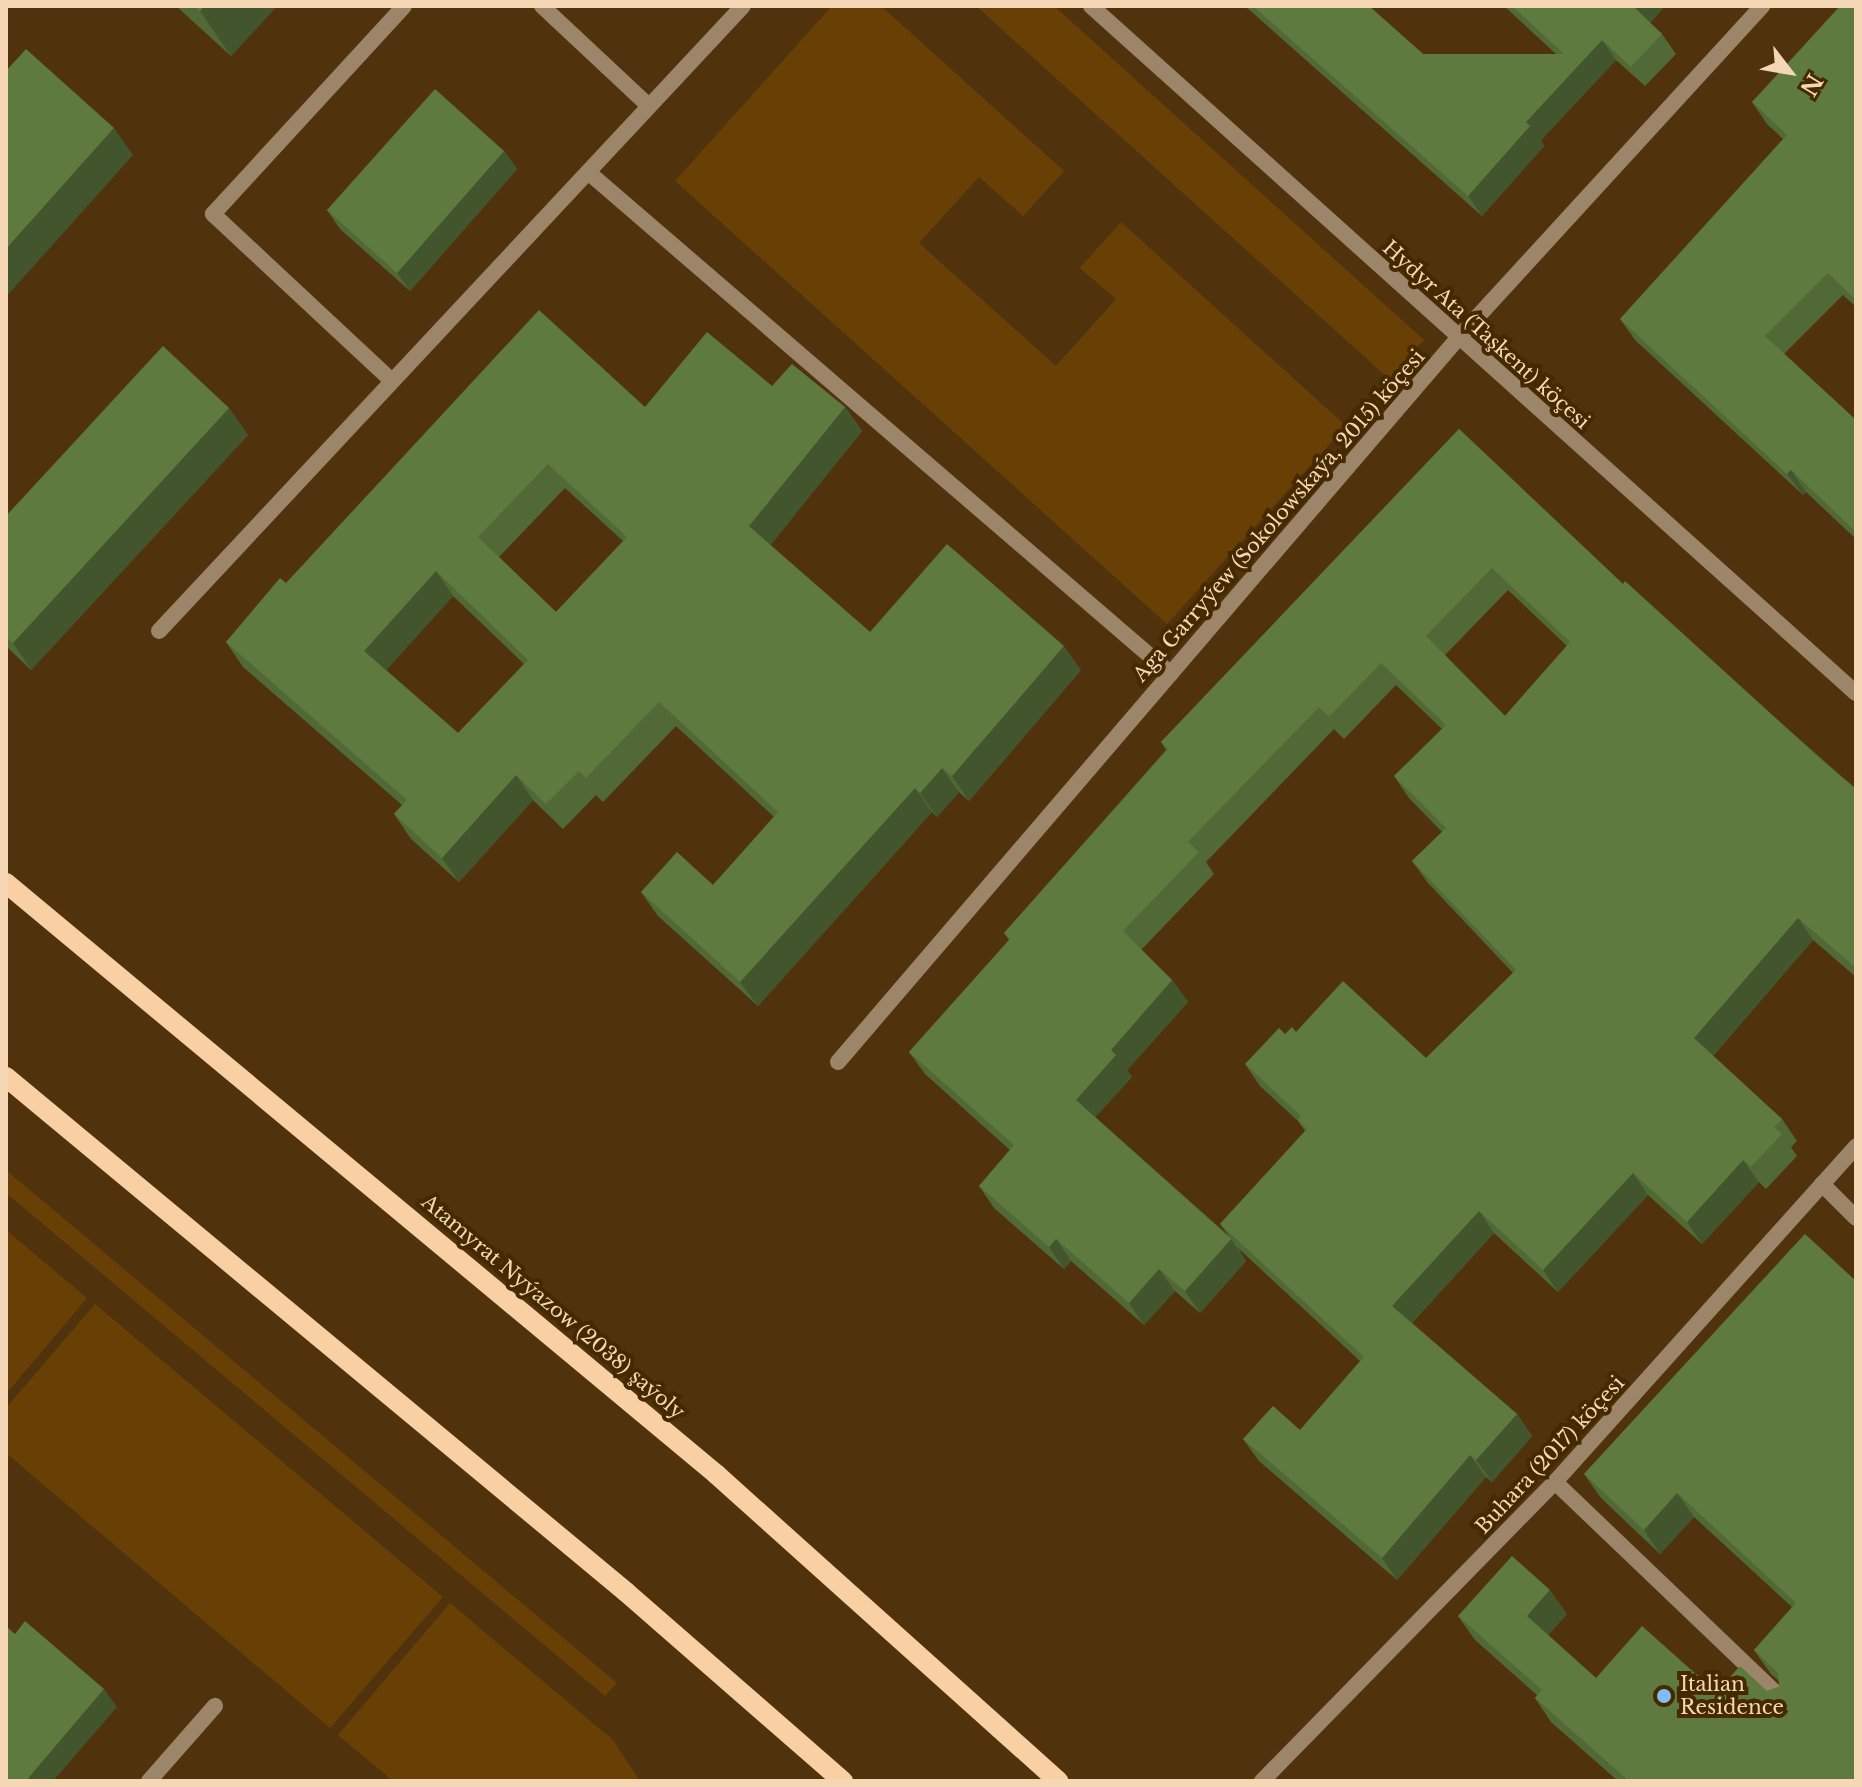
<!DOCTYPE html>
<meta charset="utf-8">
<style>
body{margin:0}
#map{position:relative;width:1862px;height:1787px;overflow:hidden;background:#50330d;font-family:"Libre Baskerville",serif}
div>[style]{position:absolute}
.green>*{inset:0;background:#684005}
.service>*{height:16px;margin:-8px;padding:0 8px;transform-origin:8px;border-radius:8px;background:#9d8569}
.minor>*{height:16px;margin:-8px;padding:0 8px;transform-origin:8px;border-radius:8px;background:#9d8569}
.primary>*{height:20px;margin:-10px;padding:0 10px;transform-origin:10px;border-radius:10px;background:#f9d0a3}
.wall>*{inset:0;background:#516936}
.shaded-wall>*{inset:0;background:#42552c}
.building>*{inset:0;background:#5e7a3f}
.dots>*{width:22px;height:22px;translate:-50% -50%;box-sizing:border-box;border:4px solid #452901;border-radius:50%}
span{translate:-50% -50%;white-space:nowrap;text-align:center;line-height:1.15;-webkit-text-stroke:8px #452901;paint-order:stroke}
.street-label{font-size:20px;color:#f5d7b6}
.poi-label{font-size:20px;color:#f5d7b6}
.left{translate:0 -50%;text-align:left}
.frame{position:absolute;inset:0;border:8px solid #f5d7b6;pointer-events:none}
.north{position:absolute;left:1750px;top:32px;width:80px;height:80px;-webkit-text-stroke:6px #452901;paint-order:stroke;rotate:121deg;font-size:22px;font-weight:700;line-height:32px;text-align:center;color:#f5d7b6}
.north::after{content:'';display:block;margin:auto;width:28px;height:36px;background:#f5d7b6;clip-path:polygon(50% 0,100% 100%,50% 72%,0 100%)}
</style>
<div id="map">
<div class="green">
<i style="clip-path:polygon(832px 6px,881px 6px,1064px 171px,1023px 216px,979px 177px,919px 243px,1056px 366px,1116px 299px,1080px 268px,1121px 222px,1346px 426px,1167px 624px,675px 181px)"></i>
<i style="clip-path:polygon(976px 6px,1054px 6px,1424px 340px,1389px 379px)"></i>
<i style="clip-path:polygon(6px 1170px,617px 1683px,605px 1696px,6px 1193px)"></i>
<i style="clip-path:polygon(6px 1230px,87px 1298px,6px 1394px)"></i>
<i style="clip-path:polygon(95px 1304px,443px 1597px,330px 1728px,6px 1453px,6px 1408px)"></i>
<i style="clip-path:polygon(450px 1603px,613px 1740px,640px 1781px,393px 1781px,338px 1735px)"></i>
</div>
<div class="service">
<i style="left:588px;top:172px;width:769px;rotate:40.73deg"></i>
<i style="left:1822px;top:1184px;width:48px;rotate:45deg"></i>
<i style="left:1555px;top:1482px;width:318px;rotate:43.7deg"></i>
</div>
<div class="minor">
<i style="left:542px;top:6px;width:146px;rotate:43.1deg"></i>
<i style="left:1091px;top:6px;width:1028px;rotate:41.93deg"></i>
<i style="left:392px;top:381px;width:245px;rotate:-137deg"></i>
<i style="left:213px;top:214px;width:282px;rotate:-47.4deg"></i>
<i style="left:159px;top:631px;width:855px;rotate:-46.94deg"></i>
<i style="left:838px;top:1062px;width:955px;rotate:-49.42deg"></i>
<i style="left:1459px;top:337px;width:449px;rotate:-47.5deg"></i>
<i style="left:149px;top:1781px;width:100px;rotate:-48.7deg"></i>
<i style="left:1262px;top:1781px;width:419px;rotate:-45.6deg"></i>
<i style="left:1555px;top:1482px;width:451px;rotate:-48.1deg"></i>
</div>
<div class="primary">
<i style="left:6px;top:883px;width:924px;rotate:39.77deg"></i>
<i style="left:716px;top:1474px;width:460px;rotate:41.9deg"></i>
<i style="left:6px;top:1077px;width:806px;rotate:39.71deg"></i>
<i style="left:626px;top:1592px;width:288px;rotate:41.1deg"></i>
</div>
<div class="wall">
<i style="clip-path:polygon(176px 6px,277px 6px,231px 56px)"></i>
<i style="clip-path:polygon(1245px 6px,1369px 6px,1423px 54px,1556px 54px,1504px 6px,1665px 6px,1650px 23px,1662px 34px,1676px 54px,1645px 86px,1616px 60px,1541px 140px,1544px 146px,1482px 216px)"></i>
<i style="clip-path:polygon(1856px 6px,1856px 307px,1843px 295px,1784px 354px,1856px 420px,1856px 539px,1806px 492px,1803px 495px,1635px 340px,1620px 319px,1783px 139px,1767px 124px,1752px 102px)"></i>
<i style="clip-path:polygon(504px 151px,517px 169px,410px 291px,340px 229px,327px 210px)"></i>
<i style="clip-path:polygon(evenodd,772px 386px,845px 407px,862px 431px,770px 545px,870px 632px,1081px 670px,969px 801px,959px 792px,937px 817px,932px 812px,758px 1006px,658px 916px,641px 892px,713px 885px,774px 817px,676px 726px,603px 802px,596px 795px,563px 829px,533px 800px,459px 882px,411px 839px,394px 814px,402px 805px,243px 667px,226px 642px,286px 583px,645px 407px,772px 386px,565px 488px,623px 541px,556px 612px,499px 557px,565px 488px,772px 386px,453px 596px,524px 664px,458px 733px,386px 670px,453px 596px)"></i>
<i style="clip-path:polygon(229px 408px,248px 435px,31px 670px,6px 646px,6px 516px)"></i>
<i style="clip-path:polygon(evenodd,1459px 429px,1623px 584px,1856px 789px,1856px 977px,1813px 940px,1713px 1056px,1782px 1119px,1797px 1141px,1791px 1147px,1797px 1156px,1766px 1189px,1759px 1182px,1702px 1244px,1648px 1195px,1558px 1292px,1494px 1233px,1412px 1323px,1517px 1414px,1532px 1436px,1492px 1482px,1486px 1477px,1397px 1580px,1259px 1461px,1243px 1439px,1300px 1430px,1360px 1361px,1238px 1248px,1246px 1261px,1200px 1313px,1175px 1291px,1144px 1325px,1071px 1261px,1064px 1269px,994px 1208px,979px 1186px,1010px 1150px,925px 1074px,909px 1052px,1009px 940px,1004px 933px,1166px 750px,1161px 742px,1459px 429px,1508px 590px,1567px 646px,1505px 716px,1445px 655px,1508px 590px,1459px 429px,1396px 685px,1442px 729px,1394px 776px,1409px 798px,1442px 832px,1412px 861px,1428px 883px,1513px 973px,1426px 1058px,1296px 1032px,1285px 1034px,1245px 1064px,1260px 1086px,1298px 1121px,1305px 1131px,1220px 1224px,1229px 1236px,1095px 1117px,1132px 1077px,1127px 1070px,1188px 1002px,1172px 980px,1141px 950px,1214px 874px,1206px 862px,1334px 729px,1344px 739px,1396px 685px)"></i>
<i style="clip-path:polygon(1805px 1234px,1856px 1781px,1618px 1781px,1551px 1722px,1535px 1698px,1537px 1695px,1475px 1640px,1458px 1616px,1567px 1614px,1548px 1635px,1596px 1678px,1716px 1692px,1767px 1691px,1779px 1687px,1779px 1681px,1771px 1674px,1754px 1650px,1792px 1607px,1694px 1517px,1660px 1554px,1601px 1498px,1584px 1474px)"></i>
</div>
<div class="shaded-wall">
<i style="clip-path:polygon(204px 6px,277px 6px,231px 56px,200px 11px)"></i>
<i style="clip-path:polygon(1633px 6px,1665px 6px,1647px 26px)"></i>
<i style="clip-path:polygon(1602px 40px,1616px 60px,1541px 140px,1544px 146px,1482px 216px,1468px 196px,1526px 122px)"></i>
<i style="clip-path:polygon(114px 128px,133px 155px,6px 297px,6px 249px)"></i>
<i style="clip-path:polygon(504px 151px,517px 169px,410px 291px,397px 273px)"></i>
<i style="clip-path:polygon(845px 407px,862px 431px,766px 551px,749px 526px)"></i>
<i style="clip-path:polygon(229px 408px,248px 435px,31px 670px,13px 643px)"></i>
<i style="clip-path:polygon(1791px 470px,1806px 492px,1803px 495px,1787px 474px)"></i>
<i style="clip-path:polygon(436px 571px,453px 596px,381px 676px,364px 651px)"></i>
<i style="clip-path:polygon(1064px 646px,1081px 670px,969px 801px,952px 776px)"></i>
<i style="clip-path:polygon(942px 768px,959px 792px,937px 817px,920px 793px)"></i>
<i style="clip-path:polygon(516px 775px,533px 800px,459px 882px,442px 858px)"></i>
<i style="clip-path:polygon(915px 788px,932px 812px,758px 1006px,740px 982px)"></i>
<i style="clip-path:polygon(1798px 918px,1813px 940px,1709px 1060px,1694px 1038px)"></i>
<i style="clip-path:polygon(1172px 980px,1188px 1002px,1127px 1070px,1132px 1077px,1091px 1122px,1076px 1100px,1111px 1050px)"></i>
<i style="clip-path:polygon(1743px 1160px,1759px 1182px,1702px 1244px,1687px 1222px)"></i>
<i style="clip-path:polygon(1633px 1173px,1648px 1195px,1558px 1292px,1543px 1270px)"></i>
<i style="clip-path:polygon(1479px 1211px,1494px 1233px,1407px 1328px,1392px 1306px)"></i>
<i style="clip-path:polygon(1056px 1239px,1071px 1261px,1064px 1269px,1049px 1247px)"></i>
<i style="clip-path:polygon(1231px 1239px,1246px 1261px,1200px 1313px,1185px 1291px)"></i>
<i style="clip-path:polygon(1159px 1269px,1175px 1291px,1144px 1325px,1129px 1303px)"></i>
<i style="clip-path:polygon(1517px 1414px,1532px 1436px,1492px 1482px,1476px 1460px)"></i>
<i style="clip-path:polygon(1470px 1455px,1486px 1477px,1397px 1580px,1382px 1558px)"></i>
<i style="clip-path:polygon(1677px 1493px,1694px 1517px,1660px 1554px,1644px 1530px)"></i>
<i style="clip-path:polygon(1550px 1590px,1567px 1614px,1544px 1640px,1527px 1616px)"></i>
<i style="clip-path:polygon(104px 1689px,117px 1707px,53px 1781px,26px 1781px)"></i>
</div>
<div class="building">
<i style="clip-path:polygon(194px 6px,204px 6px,200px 11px)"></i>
<i style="clip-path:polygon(1253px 6px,1369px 6px,1423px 54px,1564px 54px,1512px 6px,1633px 6px,1662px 34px,1631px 67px,1602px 40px,1526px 122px,1530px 126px,1468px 196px)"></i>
<i style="clip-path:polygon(1840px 6px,1856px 6px,1856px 300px,1828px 273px,1765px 336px,1856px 420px,1856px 532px,1791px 470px,1787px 474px,1620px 319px,1787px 135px,1752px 102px)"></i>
<i style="clip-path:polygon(26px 49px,114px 128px,6px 249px,6px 71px)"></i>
<i style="clip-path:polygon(435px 89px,504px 151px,397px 273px,327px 210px)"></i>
<i style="clip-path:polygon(evenodd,539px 310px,645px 407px,707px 332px,772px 386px,792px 364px,845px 407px,749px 526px,870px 632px,947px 544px,1064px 646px,952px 776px,942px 768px,920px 793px,915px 788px,740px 982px,641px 892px,677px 852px,713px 885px,778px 812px,659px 702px,586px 778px,579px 771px,546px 804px,516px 775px,442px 858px,394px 814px,407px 800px,226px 642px,280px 578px,286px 583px,539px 310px,548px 464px,627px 537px,556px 612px,478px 537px,548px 464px,539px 310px,436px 571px,528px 660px,458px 733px,364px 651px,436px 571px)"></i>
<i style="clip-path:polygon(163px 346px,229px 408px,13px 643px,6px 637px,6px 516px)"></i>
<i style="clip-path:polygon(evenodd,1459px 429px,1623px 584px,1625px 581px,1825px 763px,1856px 789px,1856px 968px,1798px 918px,1694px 1038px,1782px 1119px,1774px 1127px,1782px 1134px,1751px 1167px,1743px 1160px,1687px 1222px,1633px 1173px,1543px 1270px,1479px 1211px,1392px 1306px,1517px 1414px,1476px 1460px,1470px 1455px,1382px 1558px,1243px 1439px,1273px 1406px,1300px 1430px,1364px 1357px,1220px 1224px,1307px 1129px,1298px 1120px,1301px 1116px,1245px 1064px,1279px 1028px,1285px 1034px,1292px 1027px,1296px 1032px,1343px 981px,1426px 1058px,1516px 970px,1412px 861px,1446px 828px,1394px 776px,1446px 725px,1381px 663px,1329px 717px,1319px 707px,1188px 842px,1199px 852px,1123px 931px,1172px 980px,1111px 1050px,1116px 1055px,1076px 1100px,1231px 1239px,1185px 1291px,1159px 1269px,1129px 1303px,1056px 1239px,1049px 1247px,979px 1186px,1014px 1145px,909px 1052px,1010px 939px,1004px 933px,1168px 749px,1161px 742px,1459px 429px,1492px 568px,1570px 642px,1505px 716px,1426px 636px,1492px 568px)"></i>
<i style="clip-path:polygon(1805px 1234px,1856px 1281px,1856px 1781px,1629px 1781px,1535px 1698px,1542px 1690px,1458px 1616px,1512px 1556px,1550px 1590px,1527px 1616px,1596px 1678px,1642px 1626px,1716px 1692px,1740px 1666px,1767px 1691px,1779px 1687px,1778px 1673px,1754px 1650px,1796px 1603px,1677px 1493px,1644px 1530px,1584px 1474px)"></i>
<i style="clip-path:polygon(25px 1621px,104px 1689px,26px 1781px,6px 1781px,6px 1626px,15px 1634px)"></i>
</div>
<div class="dots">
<i style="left:1664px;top:1696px;background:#80bdfa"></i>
</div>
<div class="street-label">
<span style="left:1486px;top:335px;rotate:42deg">Hydyr Ata (Taşkent) köçesi</span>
<span style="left:1279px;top:516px;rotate:-49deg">Aga Garryýew (Sokolowskaýa, 2015) köçesi</span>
<span style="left:553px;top:1307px;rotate:40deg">Atamyrat Nyýazow (2038) şaýoly</span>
<span style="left:1550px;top:1455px;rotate:-47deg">Buhara (2017) köçesi</span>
</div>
<div class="poi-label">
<span class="left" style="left:1680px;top:1696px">Italian<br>Residence</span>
</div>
<div class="frame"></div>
<div class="north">N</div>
</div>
